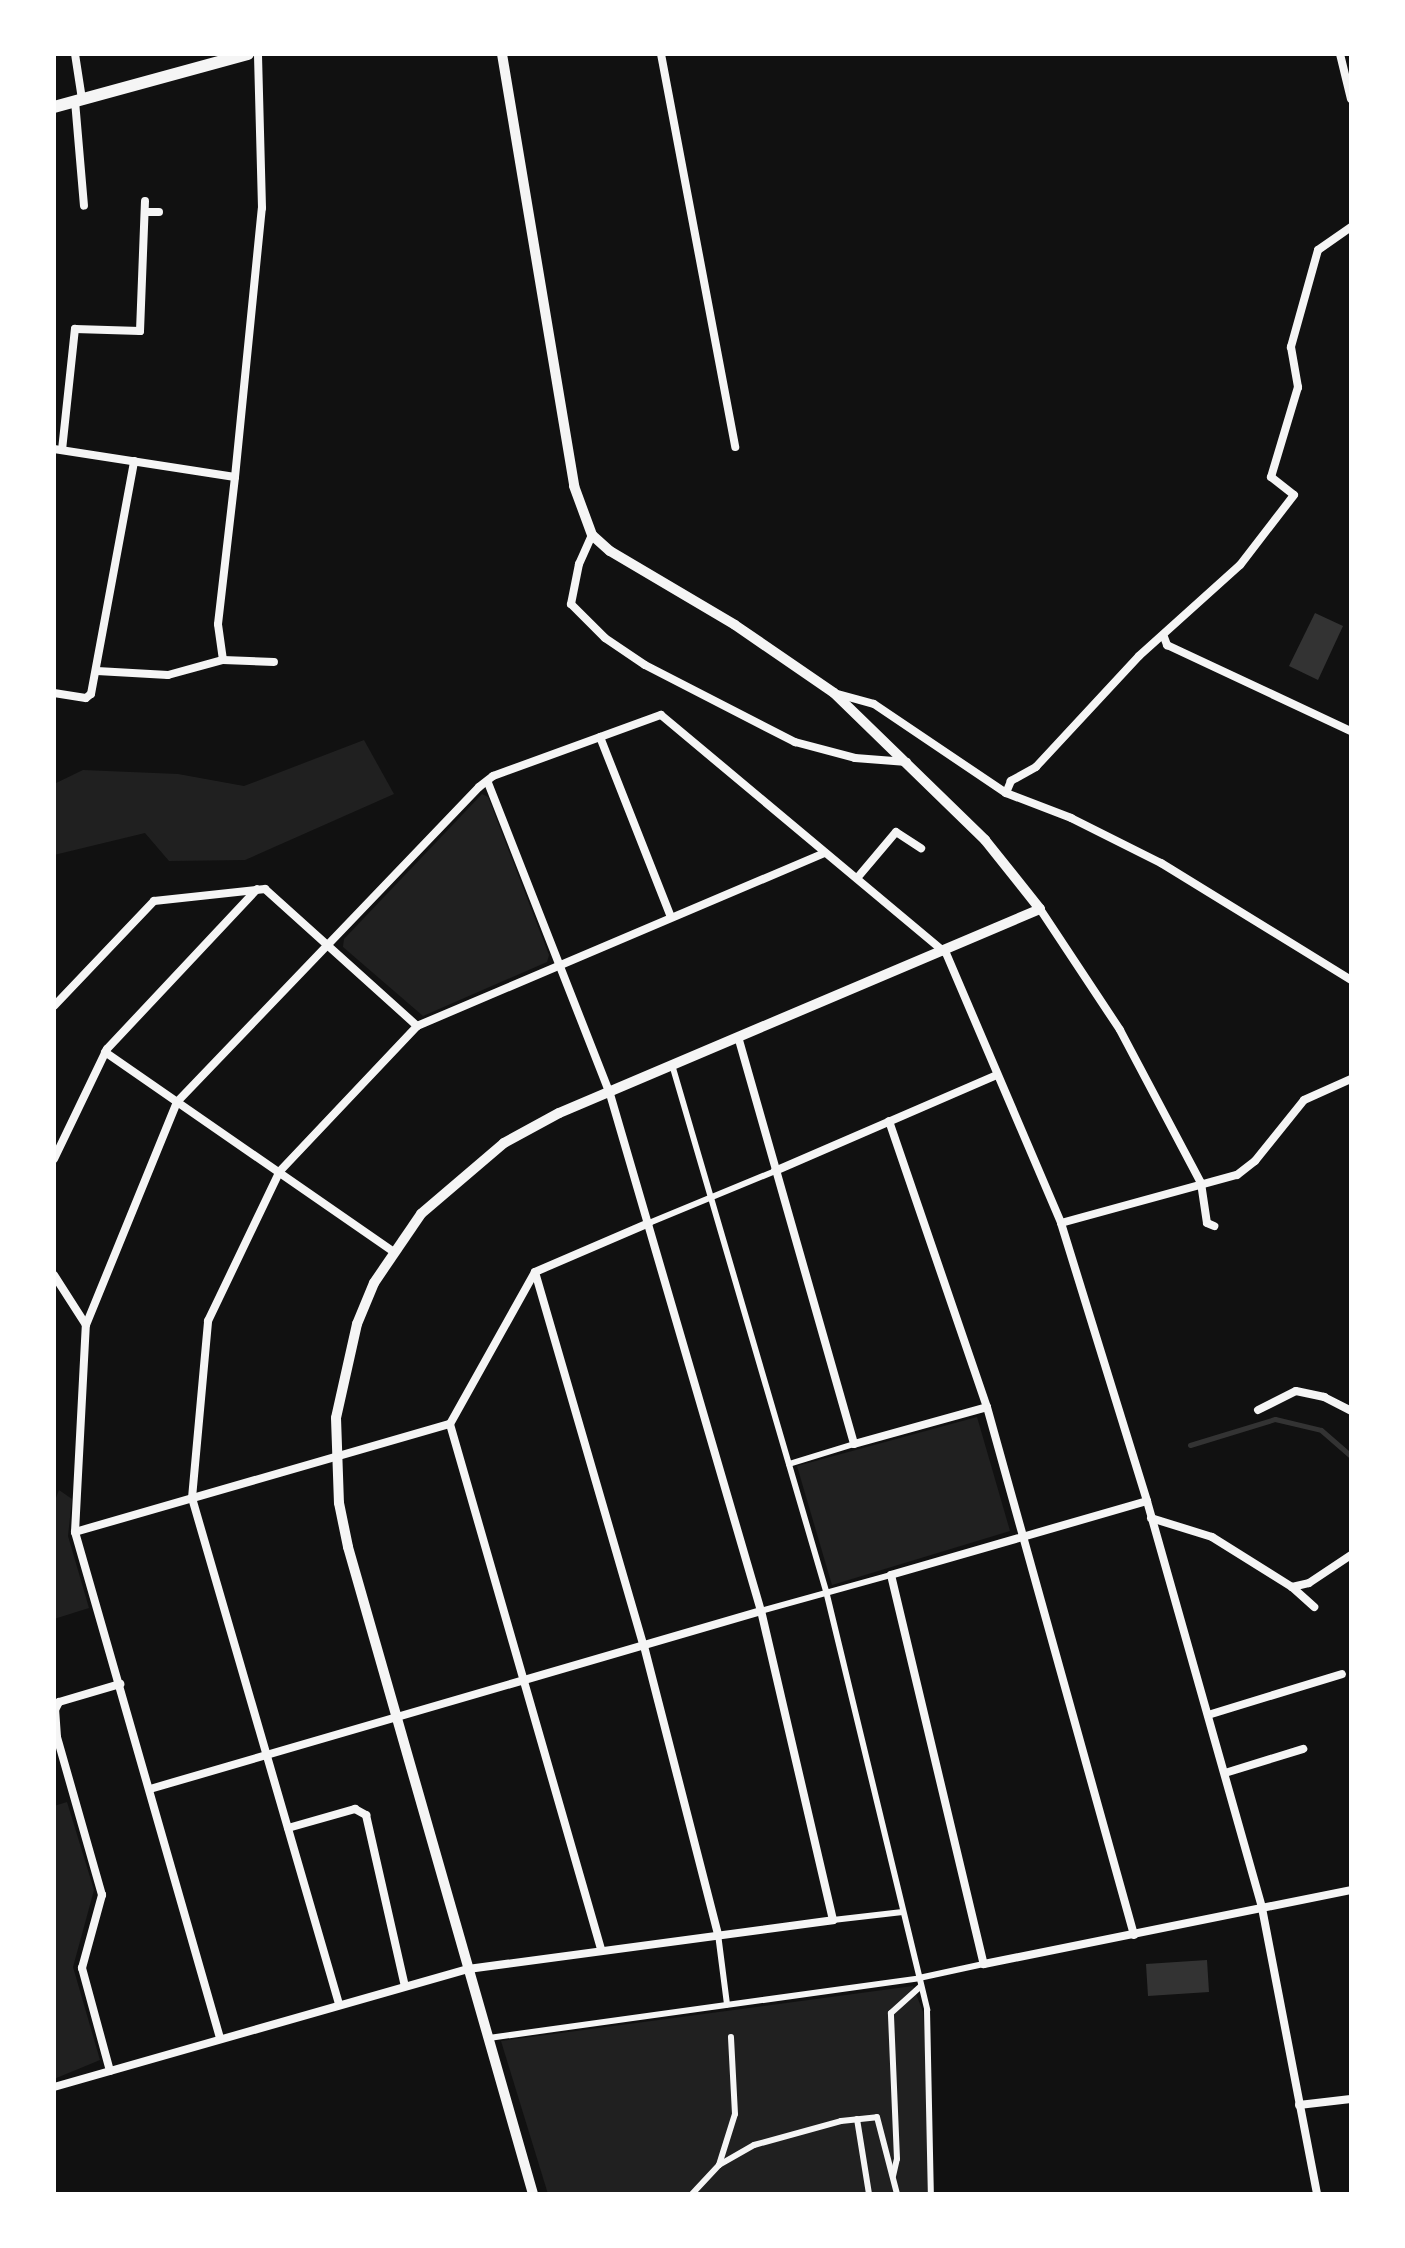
<!DOCTYPE html>
<style>
body{margin:0}
#map{position:relative;width:1405px;height:2248px;overflow:hidden;background:#111;font-family:"Exo 2",sans-serif}
div>[style]{position:absolute}
.green>*{inset:0;background:#202020}
.water>*{inset:0;background:#333}
.stream>*{height:5px;margin:-2.5px;padding:0 2.5px;transform-origin:2.5px;border-radius:2.5px;background:#333}
.pedestrian>*{height:6px;margin:-3px;padding:0 3px;transform-origin:3px;border-radius:3px;background:#f5f5f5}
.minor>*{height:8px;margin:-4px;padding:0 4px;transform-origin:4px;border-radius:4px;background:#f5f5f5}
.tertiary>*{height:10px;margin:-5px;padding:0 5px;transform-origin:5px;border-radius:5px;background:#f5f5f5}
.primary>*{height:12px;margin:-6px;padding:0 6px;transform-origin:6px;border-radius:6px;background:#f5f5f5}
span{translate:-50% -50%;white-space:nowrap;text-align:center;line-height:1.15;-webkit-text-stroke:8px #fff;paint-order:stroke}
.frame{position:absolute;inset:0;border:56px solid #fff;pointer-events:none}
</style>
<div id="map">
<div class="green">
<i style="clip-path:polygon(364px 740px,394px 794px,245px 860px,169px 861px,145px 833px,54px 855px,54px 784px,83px 770px,178px 774px,244px 786px)"></i>
<i style="clip-path:polygon(482px 794px,488px 797px,549px 955px,547px 962px,423px 1016px,343px 947px,344px 939px)"></i>
<i style="clip-path:polygon(977px 1417px,1010px 1531px,832px 1585px,797px 1466px)"></i>
<i style="clip-path:polygon(59px 1490px,72px 1499px,68px 1536px,89px 1608px,54px 1619px,54px 1503px)"></i>
<i style="clip-path:polygon(67px 1802px,94px 1890px,73px 1967px,100px 2060px,54px 2079px,54px 1806px)"></i>
<i style="clip-path:polygon(913px 1986px,923px 2012px,934px 2194px,548px 2194px,501px 2041px)"></i>
</div>
<div class="water">
<i style="clip-path:polygon(1315px 613px,1343px 626px,1318px 680px,1289px 666px)"></i>
<i style="clip-path:polygon(1207px 1960px,1209px 1992px,1148px 1996px,1146px 1964px)"></i>
</div>
<div class="stream">
<i style="left:1190px;top:1445px;width:89px;rotate:-17deg"></i>
<i style="left:1275px;top:1419px;width:47px;rotate:13.4deg"></i>
<i style="left:1321px;top:1430px;width:40px;rotate:41deg"></i>
</div>
<div class="pedestrian">
<i style="left:673px;top:1068px;width:545px;rotate:73.69deg"></i>
<i style="left:826px;top:1591px;width:431px;rotate:76.4deg"></i>
<i style="left:927px;top:2010px;width:184px;rotate:88.8deg"></i>
<i style="left:649px;top:1223px;width:136px;rotate:-22.4deg"></i>
<i style="left:789px;top:1464px;width:68px;rotate:-17.1deg"></i>
<i style="left:761px;top:1611px;width:135px;rotate:-15.5deg"></i>
<i style="left:833px;top:1920px;width:70px;rotate:-6.5deg"></i>
<i style="left:718px;top:1934px;width:71px;rotate:82.7deg"></i>
<i style="left:489px;top:2038px;width:434px;rotate:-7.9deg"></i>
<i style="left:919px;top:1978px;width:66px;rotate:-12.2deg"></i>
<i style="left:857px;top:2119px;width:76px;rotate:80.9deg"></i>
<i style="left:719px;top:2165px;width:53px;rotate:-72.6deg"></i>
<i style="left:735px;top:2114px;width:77px;rotate:-93deg"></i>
<i style="left:893px;top:2176px;width:17px;rotate:-77deg"></i>
<i style="left:897px;top:2159px;width:146px;rotate:-92.4deg"></i>
<i style="left:891px;top:2013px;width:40px;rotate:-42deg"></i>
<i style="left:692px;top:2194px;width:40px;rotate:-47deg"></i>
<i style="left:719px;top:2165px;width:40px;rotate:-29.7deg"></i>
<i style="left:754px;top:2145px;width:90px;rotate:-15.4deg"></i>
<i style="left:841px;top:2121px;width:36px;rotate:-6deg"></i>
<i style="left:877px;top:2117px;width:80px;rotate:75.4deg"></i>
</div>
<div class="minor">
<i style="left:75px;top:54px;width:46px;rotate:81.2deg"></i>
<i style="left:661px;top:54px;width:400px;rotate:79.3deg"></i>
<i style="left:1340px;top:54px;width:46px;rotate:76.3deg"></i>
<i style="left:75px;top:101px;width:105px;rotate:85.1deg"></i>
<i style="left:145px;top:212px;width:14px"></i>
<i style="left:1351px;top:227px;width:40px;rotate:145.1deg"></i>
<i style="left:1318px;top:250px;width:101px;rotate:105.6deg"></i>
<i style="left:1291px;top:347px;width:41px;rotate:80.1deg"></i>
<i style="left:1298px;top:387px;width:94px;rotate:106.7deg"></i>
<i style="left:1271px;top:477px;width:29px;rotate:38deg"></i>
<i style="left:1294px;top:495px;width:88px;rotate:127.6deg"></i>
<i style="left:1240px;top:565px;width:136px;rotate:138deg"></i>
<i style="left:1139px;top:656px;width:151px;rotate:132.9deg"></i>
<i style="left:1036px;top:767px;width:29px;rotate:151deg"></i>
<i style="left:1011px;top:781px;width:13px;rotate:113deg"></i>
<i style="left:1006px;top:793px;width:70px;rotate:21deg"></i>
<i style="left:1071px;top:818px;width:101px;rotate:26.6deg"></i>
<i style="left:1161px;top:863px;width:223px;rotate:31.6deg"></i>
<i style="left:54px;top:449px;width:183px;rotate:8.8deg"></i>
<i style="left:235px;top:477px;width:270px;rotate:-84.3deg"></i>
<i style="left:262px;top:208px;width:154px;rotate:-91.5deg"></i>
<i style="left:62px;top:450px;width:122px;rotate:-83.9deg"></i>
<i style="left:75px;top:329px;width:65px;rotate:1.8deg"></i>
<i style="left:140px;top:331px;width:130px;rotate:-87.8deg"></i>
<i style="left:592px;top:535px;width:32px;rotate:114deg"></i>
<i style="left:579px;top:564px;width:41px;rotate:101.3deg"></i>
<i style="left:571px;top:604px;width:48px;rotate:45deg"></i>
<i style="left:605px;top:638px;width:48px;rotate:34deg"></i>
<i style="left:645px;top:665px;width:169px;rotate:27.2deg"></i>
<i style="left:795px;top:742px;width:62px;rotate:14.9deg"></i>
<i style="left:855px;top:758px;width:52px;rotate:4.4deg"></i>
<i style="left:1164px;top:637px;width:9px;rotate:69deg"></i>
<i style="left:1167px;top:645px;width:203px;rotate:25.1deg"></i>
<i style="left:223px;top:660px;width:36px;rotate:-98deg"></i>
<i style="left:218px;top:624px;width:148px;rotate:-83.4deg"></i>
<i style="left:97px;top:671px;width:71px;rotate:3.2deg"></i>
<i style="left:168px;top:675px;width:57px;rotate:-15.3deg"></i>
<i style="left:223px;top:660px;width:51px;rotate:2.2deg"></i>
<i style="left:54px;top:693px;width:32px;rotate:9deg"></i>
<i style="left:86px;top:698px;width:6px;rotate:-39deg"></i>
<i style="left:91px;top:694px;width:237px;rotate:-79.5deg"></i>
<i style="left:834px;top:693px;width:41px;rotate:15.4deg"></i>
<i style="left:874px;top:704px;width:159px;rotate:34deg"></i>
<i style="left:600px;top:737px;width:193px;rotate:68.5deg"></i>
<i style="left:858px;top:877px;width:59px;rotate:-49.8deg"></i>
<i style="left:896px;top:832px;width:30px;rotate:33deg"></i>
<i style="left:1040px;top:909px;width:145px;rotate:56.5deg"></i>
<i style="left:1120px;top:1030px;width:173px;rotate:62.1deg"></i>
<i style="left:1201px;top:1183px;width:40px;rotate:81.5deg"></i>
<i style="left:1207px;top:1223px;width:8px;rotate:23deg"></i>
<i style="left:54px;top:1006px;width:145px;rotate:-46.4deg"></i>
<i style="left:154px;top:901px;width:112px;rotate:-6.2deg"></i>
<i style="left:265px;top:889px;width:205px;rotate:42deg"></i>
<i style="left:739px;top:1040px;width:420px;rotate:74.1deg"></i>
<i style="left:854px;top:1444px;width:138px;rotate:-15.5deg"></i>
<i style="left:105px;top:1052px;width:351px;rotate:34.7deg"></i>
<i style="left:889px;top:1121px;width:302px;rotate:71.1deg"></i>
<i style="left:987px;top:1407px;width:548px;rotate:74.44deg"></i>
<i style="left:54px;top:1159px;width:122px;rotate:-64.3deg"></i>
<i style="left:107px;top:1049px;width:219px;rotate:-46.8deg"></i>
<i style="left:775px;top:1171px;width:242px;rotate:-23.4deg"></i>
<i style="left:1061px;top:1223px;width:182px;rotate:-15.3deg"></i>
<i style="left:1237px;top:1175px;width:23px;rotate:-38deg"></i>
<i style="left:1255px;top:1161px;width:78px;rotate:-51.2deg"></i>
<i style="left:1304px;top:1100px;width:51px;rotate:-24.1deg"></i>
<i style="left:535px;top:1272px;width:390px;rotate:73.8deg"></i>
<i style="left:644px;top:1646px;width:297px;rotate:75.6deg"></i>
<i style="left:54px;top:1275px;width:59px;rotate:57.4deg"></i>
<i style="left:1258px;top:1410px;width:42px;rotate:-26.6deg"></i>
<i style="left:1296px;top:1391px;width:29px;rotate:12deg"></i>
<i style="left:1324px;top:1397px;width:30px;rotate:27deg"></i>
<i style="left:1147px;top:1501px;width:266px;rotate:163.9deg"></i>
<i style="left:891px;top:1575px;width:400px;rotate:76.6deg"></i>
<i style="left:984px;top:1964px;width:374px;rotate:-11.4deg"></i>
<i style="left:1151px;top:1518px;width:64px;rotate:17.3deg"></i>
<i style="left:1212px;top:1537px;width:94px;rotate:32deg"></i>
<i style="left:1292px;top:1587px;width:30px;rotate:42deg"></i>
<i style="left:75px;top:1532px;width:390px;rotate:-16.1deg"></i>
<i style="left:1292px;top:1587px;width:17px;rotate:-13deg"></i>
<i style="left:1309px;top:1583px;width:50px;rotate:-33.7deg"></i>
<i style="left:1208px;top:1715px;width:140px;rotate:-17deg"></i>
<i style="left:1225px;top:1773px;width:82px;rotate:-17.1deg"></i>
<i style="left:150px;top:1789px;width:636px;rotate:-16.24deg"></i>
<i style="left:288px;top:1828px;width:70px;rotate:-15.8deg"></i>
<i style="left:355px;top:1809px;width:13px;rotate:29deg"></i>
<i style="left:366px;top:1815px;width:175px;rotate:77.2deg"></i>
<i style="left:601px;top:1949px;width:546px;rotate:-106.05deg"></i>
<i style="left:450px;top:1424px;width:174px;rotate:-60.8deg"></i>
<i style="left:535px;top:1272px;width:124px;rotate:-23.3deg"></i>
<i style="left:339px;top:2004px;width:527px;rotate:-106.2deg"></i>
<i style="left:192px;top:1498px;width:178px;rotate:-84.8deg"></i>
<i style="left:208px;top:1321px;width:166px;rotate:-64.4deg"></i>
<i style="left:280px;top:1171px;width:199px;rotate:-46.6deg"></i>
<i style="left:417px;top:1026px;width:443px;rotate:-23deg"></i>
<i style="left:220px;top:2038px;width:526px;rotate:-105.99deg"></i>
<i style="left:75px;top:1532px;width:207px;rotate:-87deg"></i>
<i style="left:86px;top:1325px;width:241px;rotate:-67.8deg"></i>
<i style="left:177px;top:1102px;width:436px;rotate:-46.2deg"></i>
<i style="left:479px;top:787px;width:18px;rotate:-38deg"></i>
<i style="left:493px;top:776px;width:179px;rotate:-20deg"></i>
<i style="left:661px;top:715px;width:371px;rotate:39.9deg"></i>
<i style="left:946px;top:953px;width:293px;rotate:66.9deg"></i>
<i style="left:1061px;top:1223px;width:291px;rotate:72.8deg"></i>
<i style="left:1147px;top:1501px;width:423px;rotate:74.2deg"></i>
<i style="left:1262px;top:1908px;width:291px;rotate:79.1deg"></i>
<i style="left:110px;top:2071px;width:107px;rotate:-105.2deg"></i>
<i style="left:82px;top:1968px;width:76px;rotate:-74.7deg"></i>
<i style="left:102px;top:1895px;width:164px;rotate:-105.9deg"></i>
<i style="left:57px;top:1737px;width:27px;rotate:-94deg"></i>
<i style="left:55px;top:1710px;width:9px;rotate:-63deg"></i>
<i style="left:59px;top:1702px;width:64px;rotate:-16.4deg"></i>
<i style="left:54px;top:2087px;width:430px;rotate:-15.9deg"></i>
<i style="left:468px;top:1969px;width:368px;rotate:-7.6deg"></i>
<i style="left:833px;top:1920px;width:317px;rotate:-103.1deg"></i>
<i style="left:761px;top:1611px;width:539px;rotate:-106.28deg"></i>
<i style="left:610px;top:1094px;width:335px;rotate:-111.4deg"></i>
<i style="left:1299px;top:2105px;width:52px;rotate:-6.6deg"></i>
</div>
<div class="tertiary">
<i style="left:502px;top:54px;width:438px;rotate:80.5deg"></i>
<i style="left:574px;top:486px;width:52px;rotate:69.8deg"></i>
<i style="left:592px;top:535px;width:24px;rotate:42deg"></i>
<i style="left:610px;top:551px;width:145px;rotate:30.6deg"></i>
<i style="left:735px;top:625px;width:120px;rotate:34.5deg"></i>
<i style="left:834px;top:693px;width:211px;rotate:44.2deg"></i>
<i style="left:985px;top:840px;width:88px;rotate:51.4deg"></i>
<i style="left:1040px;top:909px;width:522px;rotate:157.02deg"></i>
<i style="left:559px;top:1113px;width:63px;rotate:151.4deg"></i>
<i style="left:504px;top:1143px;width:109px;rotate:139.5deg"></i>
<i style="left:421px;top:1214px;width:83px;rotate:124.3deg"></i>
<i style="left:374px;top:1283px;width:44px;rotate:112.5deg"></i>
<i style="left:357px;top:1324px;width:96px;rotate:102.6deg"></i>
<i style="left:336px;top:1418px;width:85px;rotate:88deg"></i>
<i style="left:339px;top:1503px;width:45px;rotate:78.4deg"></i>
<i style="left:348px;top:1547px;width:673px;rotate:74.04deg"></i>
</div>
<div class="primary">
<i style="left:54px;top:107px;width:201px;rotate:-15.3deg"></i>
</div>
<div class="frame"></div>
</div>
